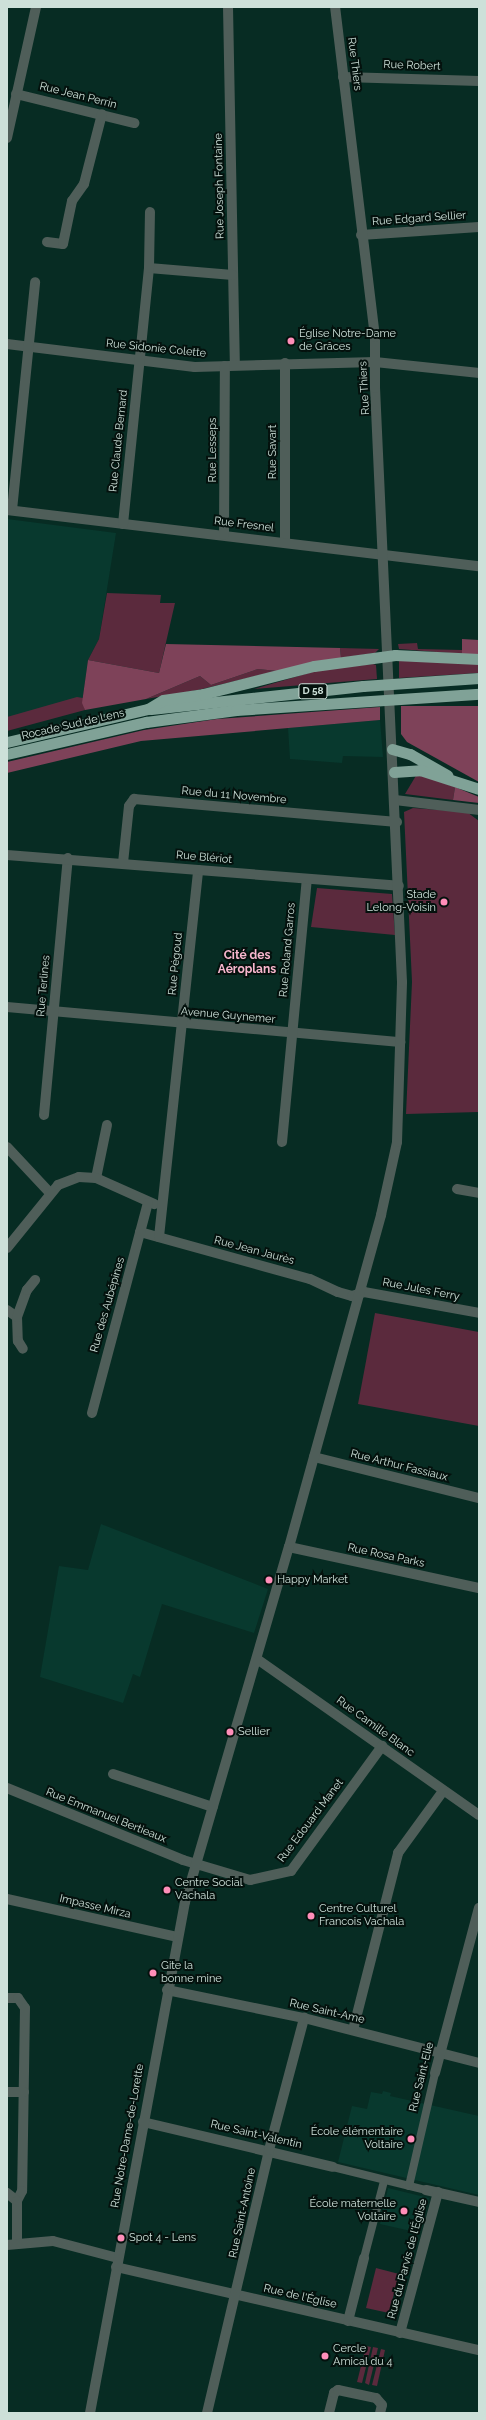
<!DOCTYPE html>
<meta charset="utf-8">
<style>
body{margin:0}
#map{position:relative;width:486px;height:2420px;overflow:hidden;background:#072c23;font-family:Raleway,sans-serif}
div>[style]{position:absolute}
.built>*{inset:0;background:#08392e}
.green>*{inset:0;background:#5b2a3d}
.forest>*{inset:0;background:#7e4259}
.pedestrian>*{height:8px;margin:-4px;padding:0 4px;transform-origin:4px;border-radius:4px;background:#4f5e59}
.minor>*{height:10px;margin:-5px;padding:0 5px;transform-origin:5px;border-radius:5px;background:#4f5e59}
.tertiary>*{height:10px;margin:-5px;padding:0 5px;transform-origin:5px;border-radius:5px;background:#4f5e59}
.trunk>*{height:11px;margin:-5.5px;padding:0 5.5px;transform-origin:5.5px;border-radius:5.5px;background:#80a297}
.dots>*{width:11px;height:11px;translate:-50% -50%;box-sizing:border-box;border:2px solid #04110d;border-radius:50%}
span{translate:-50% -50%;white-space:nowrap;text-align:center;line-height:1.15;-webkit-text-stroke:4px #04110d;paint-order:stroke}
.shield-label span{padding:1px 3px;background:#04110d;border:1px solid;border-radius:3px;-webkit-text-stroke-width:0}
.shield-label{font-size:10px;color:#cde0d9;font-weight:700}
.street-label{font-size:11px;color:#cde0d9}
.poi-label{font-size:11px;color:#cde0d9}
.left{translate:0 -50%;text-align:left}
.right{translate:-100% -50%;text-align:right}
.neighbourhood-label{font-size:12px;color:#f8b7ce;font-weight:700}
.frame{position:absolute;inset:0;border:8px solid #cde0d9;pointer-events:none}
</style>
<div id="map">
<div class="built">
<i style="clip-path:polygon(7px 519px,116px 533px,99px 639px,88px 660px,82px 703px,7px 724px)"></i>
<i style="clip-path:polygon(380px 720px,383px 757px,343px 756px,342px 763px,290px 759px,288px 728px)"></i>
<i style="clip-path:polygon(101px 1524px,268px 1589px,254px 1633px,162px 1604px,140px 1677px,133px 1674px,123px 1703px,40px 1677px,59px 1566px,88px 1570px)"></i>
<i style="clip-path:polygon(383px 2091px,391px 2093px,390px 2096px,479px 2116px,479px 2195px,338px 2162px,352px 2106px,367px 2109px,371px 2092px,382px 2094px)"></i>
<i style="clip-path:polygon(388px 2188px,429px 2198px,420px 2233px,380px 2224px)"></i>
</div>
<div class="green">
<i style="clip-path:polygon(107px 593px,161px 595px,160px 603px,175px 603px,159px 673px,88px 660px,99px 639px)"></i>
<i style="clip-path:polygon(417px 643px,418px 649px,462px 650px,462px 654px,399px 649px,398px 644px)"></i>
<i style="clip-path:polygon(340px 648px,379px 649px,375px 653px,341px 658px)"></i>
<i style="clip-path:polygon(418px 660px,479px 662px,479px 673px,399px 678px,399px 661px)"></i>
<i style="clip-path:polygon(373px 664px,376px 665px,377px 679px,254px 689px,319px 670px)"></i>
<i style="clip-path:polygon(258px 669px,277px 671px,198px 690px,146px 699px,200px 676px,211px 685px)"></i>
<i style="clip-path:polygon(77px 697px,83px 698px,85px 710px,7px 731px,7px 717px)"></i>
<i style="clip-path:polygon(417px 774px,455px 787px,453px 800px,405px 794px)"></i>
<i style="clip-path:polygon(413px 808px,467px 812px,479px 821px,479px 1112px,406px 1114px,412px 982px,404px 812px)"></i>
<i style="clip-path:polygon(317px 888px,392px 894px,395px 935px,311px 927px)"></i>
<i style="clip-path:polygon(375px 1313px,479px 1332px,479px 1426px,358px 1404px)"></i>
<i style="clip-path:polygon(376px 2268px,399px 2274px,389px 2313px,366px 2308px)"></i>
<i style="clip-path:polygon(366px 2346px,371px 2347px,362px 2383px,357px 2382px)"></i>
<i style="clip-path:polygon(373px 2347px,378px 2348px,369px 2385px,365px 2383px)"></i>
<i style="clip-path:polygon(381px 2349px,385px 2350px,377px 2386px,372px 2385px)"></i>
</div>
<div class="forest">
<i style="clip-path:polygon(462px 639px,479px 640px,479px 655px,462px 654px)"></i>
<i style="clip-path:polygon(166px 644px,340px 648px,341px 658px,277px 671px,258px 669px,211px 685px,200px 676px,146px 699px,85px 710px,82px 703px,88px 660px,159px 673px)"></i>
<i style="clip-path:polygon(401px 706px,479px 706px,479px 782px,407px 742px,401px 734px)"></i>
<i style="clip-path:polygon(380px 707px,380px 720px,141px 741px,7px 773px,7px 762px,144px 730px,217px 719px)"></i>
<i style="clip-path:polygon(455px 787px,479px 797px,479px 803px,453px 800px)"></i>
</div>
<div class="pedestrian">
<i style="left:333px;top:2167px;width:96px;rotate:13.9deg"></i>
<i style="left:409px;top:2186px;width:116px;rotate:-77deg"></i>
<i style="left:364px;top:2258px;width:80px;rotate:-75.4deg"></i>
</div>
<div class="minor">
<i style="left:228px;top:7px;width:358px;rotate:88.9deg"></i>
<i style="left:343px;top:77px;width:136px;rotate:1.7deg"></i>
<i style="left:16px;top:94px;width:122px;rotate:13.8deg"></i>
<i style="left:7px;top:138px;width:134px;rotate:-77.5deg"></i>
<i style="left:47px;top:242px;width:16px;rotate:7deg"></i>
<i style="left:63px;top:244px;width:44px;rotate:-78.2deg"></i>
<i style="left:72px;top:201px;width:21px;rotate:-55deg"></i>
<i style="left:84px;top:184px;width:72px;rotate:-75.6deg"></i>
<i style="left:149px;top:268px;width:84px;rotate:4.8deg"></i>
<i style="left:7px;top:344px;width:189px;rotate:7deg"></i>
<i style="left:195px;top:367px;width:180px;rotate:-1.6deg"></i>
<i style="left:375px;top:362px;width:105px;rotate:6deg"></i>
<i style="left:285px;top:363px;width:179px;rotate:90deg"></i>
<i style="left:7px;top:510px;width:475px;rotate:6.8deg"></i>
<i style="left:12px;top:510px;width:229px;rotate:-84.2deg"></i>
<i style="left:123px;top:524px;width:257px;rotate:-84.2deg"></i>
<i style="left:149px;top:268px;width:56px;rotate:-89deg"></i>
<i style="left:224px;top:535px;width:169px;rotate:-89.7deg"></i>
<i style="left:395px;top:800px;width:85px;rotate:6.8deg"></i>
<i style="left:123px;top:863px;width:57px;rotate:-84deg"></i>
<i style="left:129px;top:806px;width:9px;rotate:-54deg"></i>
<i style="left:134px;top:799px;width:264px;rotate:5deg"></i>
<i style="left:7px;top:1007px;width:395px;rotate:5.1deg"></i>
<i style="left:44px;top:1115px;width:258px;rotate:-84.7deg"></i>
<i style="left:107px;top:1125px;width:54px;rotate:101.7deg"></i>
<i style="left:96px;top:1178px;width:64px;rotate:24.1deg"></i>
<i style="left:282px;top:1142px;width:264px;rotate:-84.6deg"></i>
<i style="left:7px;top:1147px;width:63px;rotate:46.9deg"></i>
<i style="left:457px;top:1189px;width:22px;rotate:10deg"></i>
<i style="left:140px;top:1232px;width:176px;rotate:15.5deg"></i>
<i style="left:310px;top:1279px;width:31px;rotate:25deg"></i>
<i style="left:338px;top:1292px;width:15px;rotate:16deg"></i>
<i style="left:352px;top:1296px;width:13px;rotate:-18deg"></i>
<i style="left:364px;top:1292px;width:117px;rotate:10.3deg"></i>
<i style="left:159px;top:1237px;width:369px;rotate:-83.9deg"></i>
<i style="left:7px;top:1248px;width:81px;rotate:-51deg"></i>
<i style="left:58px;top:1185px;width:22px;rotate:-21deg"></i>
<i style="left:79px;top:1177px;width:17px;rotate:3deg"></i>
<i style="left:7px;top:1310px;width:12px;rotate:35deg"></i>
<i style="left:17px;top:1317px;width:24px;rotate:88deg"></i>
<i style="left:18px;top:1341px;width:9px;rotate:58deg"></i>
<i style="left:17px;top:1317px;width:29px;rotate:-70deg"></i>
<i style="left:27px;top:1290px;width:13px;rotate:-51deg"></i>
<i style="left:92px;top:1413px;width:217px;rotate:-75.1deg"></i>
<i style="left:314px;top:1457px;width:170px;rotate:14deg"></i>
<i style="left:289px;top:1547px;width:194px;rotate:12.2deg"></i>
<i style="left:257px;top:1659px;width:271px;rotate:35.1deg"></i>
<i style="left:113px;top:1774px;width:105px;rotate:18.3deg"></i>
<i style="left:7px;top:1788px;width:190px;rotate:22.2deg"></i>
<i style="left:183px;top:1860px;width:70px;rotate:16.6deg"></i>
<i style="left:250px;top:1880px;width:42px;rotate:-12.4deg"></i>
<i style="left:291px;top:1871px;width:155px;rotate:-53.9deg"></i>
<i style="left:7px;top:1899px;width:174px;rotate:12.6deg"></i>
<i style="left:167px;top:1990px;width:140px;rotate:11.6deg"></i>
<i style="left:304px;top:2018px;width:181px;rotate:14.4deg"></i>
<i style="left:7px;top:1998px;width:11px"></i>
<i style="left:18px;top:1998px;width:12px;rotate:55deg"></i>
<i style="left:25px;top:2008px;width:183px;rotate:90.9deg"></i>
<i style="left:22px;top:2191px;width:11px;rotate:117deg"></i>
<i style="left:17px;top:2201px;width:13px;rotate:-141deg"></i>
<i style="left:353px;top:2030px;width:183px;rotate:-75.7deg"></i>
<i style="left:398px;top:1853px;width:77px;rotate:-54deg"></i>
<i style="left:435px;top:2073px;width:171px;rotate:-75.1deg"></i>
<i style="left:7px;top:2092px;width:17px"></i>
<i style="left:143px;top:2122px;width:195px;rotate:13.3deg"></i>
<i style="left:426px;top:2190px;width:54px;rotate:12.8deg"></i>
<i style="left:17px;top:2201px;width:42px;rotate:90deg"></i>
<i style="left:7px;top:2245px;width:46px;rotate:-5deg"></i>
<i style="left:53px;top:2241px;width:67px;rotate:14.7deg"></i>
<i style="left:116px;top:2267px;width:372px;rotate:12.9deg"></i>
<i style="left:348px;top:2321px;width:65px;rotate:-75.7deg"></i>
<i style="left:400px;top:2333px;width:146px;rotate:-74.9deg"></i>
<i style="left:207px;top:2413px;width:270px;rotate:-76.7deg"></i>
<i style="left:269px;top:2150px;width:137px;rotate:-75.1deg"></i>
<i style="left:329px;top:2413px;width:21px;rotate:-76deg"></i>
<i style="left:334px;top:2393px;width:5px;rotate:-37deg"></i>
<i style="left:338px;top:2390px;width:39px;rotate:12deg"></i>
<i style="left:376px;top:2398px;width:9px;rotate:49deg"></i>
<i style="left:382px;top:2405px;width:8px;rotate:104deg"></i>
</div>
<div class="tertiary">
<i style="left:361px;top:235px;width:118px;rotate:-3.9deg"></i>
<i style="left:7px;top:855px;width:393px;rotate:4.5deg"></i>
<i style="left:90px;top:2413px;width:520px;rotate:-79.47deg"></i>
<i style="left:185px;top:1902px;width:370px;rotate:-73.7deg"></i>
<i style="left:289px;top:1547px;width:345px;rotate:-74.5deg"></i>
<i style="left:381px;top:1215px;width:75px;rotate:-77.6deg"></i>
<i style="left:397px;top:1142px;width:160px;rotate:-88.2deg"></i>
<i style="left:402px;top:982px;width:595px;rotate:-92.6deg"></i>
<i style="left:375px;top:388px;width:51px;rotate:-90deg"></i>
<i style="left:375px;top:337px;width:332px;rotate:-96.9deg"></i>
</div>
<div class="trunk">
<i style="left:151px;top:709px;width:213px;rotate:-6.2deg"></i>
<i style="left:363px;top:686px;width:116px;rotate:-3.9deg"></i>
<i style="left:7px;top:742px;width:145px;rotate:-13.2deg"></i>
<i style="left:148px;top:709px;width:17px;rotate:-31deg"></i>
<i style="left:163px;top:700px;width:40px;rotate:-8.5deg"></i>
<i style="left:203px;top:694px;width:114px;rotate:-14.2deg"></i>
<i style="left:314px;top:666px;width:82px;rotate:-7.7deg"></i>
<i style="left:395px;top:655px;width:84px;rotate:2.7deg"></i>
<i style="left:392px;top:749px;width:19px;rotate:16deg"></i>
<i style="left:410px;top:754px;width:43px;rotate:29.6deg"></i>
<i style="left:7px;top:754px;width:143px;rotate:-13deg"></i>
<i style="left:146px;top:722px;width:91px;rotate:-7.6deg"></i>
<i style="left:236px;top:710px;width:244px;rotate:-3.8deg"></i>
<i style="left:394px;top:772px;width:26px;rotate:-4deg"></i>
<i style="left:420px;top:770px;width:62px;rotate:17.9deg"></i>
</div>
<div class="dots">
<i style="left:291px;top:341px;background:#ff8eb9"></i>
<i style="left:444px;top:902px;background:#ff8eb9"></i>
<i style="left:269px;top:1580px;background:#ff8eb9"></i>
<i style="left:230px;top:1732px;background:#ff8eb9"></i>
<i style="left:167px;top:1890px;background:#ff8eb9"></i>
<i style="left:311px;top:1916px;background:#ff8eb9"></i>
<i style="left:153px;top:1973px;background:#ff8eb9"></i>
<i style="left:411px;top:2139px;background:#ff8eb9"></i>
<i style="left:404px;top:2211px;background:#ff8eb9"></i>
<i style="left:121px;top:2238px;background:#ff8eb9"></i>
<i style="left:325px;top:2356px;background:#ff8eb9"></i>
</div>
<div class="shield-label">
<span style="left:313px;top:691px">D 58</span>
</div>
<div class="street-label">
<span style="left:354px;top:64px;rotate:83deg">Rue Thiers</span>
<span style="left:412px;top:66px;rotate:2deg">Rue Robert</span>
<span style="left:78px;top:96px;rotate:14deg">Rue Jean Perrin</span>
<span style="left:220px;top:186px;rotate:-91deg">Rue Joseph Fontaine</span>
<span style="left:419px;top:219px;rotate:-4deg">Rue Edgard Sellier</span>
<span style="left:156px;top:349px;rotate:6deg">Rue Sidonie Colette</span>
<span style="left:365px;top:388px;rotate:-93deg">Rue Thiers</span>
<span style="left:119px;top:441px;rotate:-84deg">Rue Claude Bernard</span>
<span style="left:213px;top:450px;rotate:-90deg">Rue Lesseps</span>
<span style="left:273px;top:452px;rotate:-90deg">Rue Savart</span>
<span style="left:244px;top:525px;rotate:7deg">Rue Fresnel</span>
<span style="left:73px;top:725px;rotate:-13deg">Rocade Sud de Lens</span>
<span style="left:234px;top:796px;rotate:5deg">Rue du 11 Novembre</span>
<span style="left:204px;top:858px;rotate:5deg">Rue Blériot</span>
<span style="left:288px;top:950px;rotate:-85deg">Rue Roland Garros</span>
<span style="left:176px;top:964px;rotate:-84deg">Rue Pégoud</span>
<span style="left:44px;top:986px;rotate:-85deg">Rue Terlines</span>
<span style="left:228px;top:1016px;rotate:5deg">Avenue Guynemer</span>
<span style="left:254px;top:1251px;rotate:15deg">Rue Jean Jaurès</span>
<span style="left:421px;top:1290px;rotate:11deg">Rue Jules Ferry</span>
<span style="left:108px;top:1305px;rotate:-74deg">Rue des Aubépines</span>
<span style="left:399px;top:1466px;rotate:14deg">Rue Arthur Fassiaux</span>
<span style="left:386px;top:1556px;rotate:12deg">Rue Rosa Parks</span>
<span style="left:375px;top:1727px;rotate:36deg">Rue Camille Blanc</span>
<span style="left:106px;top:1816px;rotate:22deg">Rue Emmanuel Bertieaux</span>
<span style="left:311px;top:1821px;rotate:-53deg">Rue Edouard Manet</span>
<span style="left:95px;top:1907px;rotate:13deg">Impasse Mirza</span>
<span style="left:327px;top:2012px;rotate:13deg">Rue Saint-Ame</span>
<span style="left:422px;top:2077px;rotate:-76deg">Rue Saint-Elie</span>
<span style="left:256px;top:2135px;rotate:13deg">Rue Saint-Valentin</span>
<span style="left:128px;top:2136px;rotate:-80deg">Rue Notre-Dame-de-Lorette</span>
<span style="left:243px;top:2213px;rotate:-78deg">Rue Saint-Antoine</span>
<span style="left:408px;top:2259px;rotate:-75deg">Rue du Parvis de l'Église</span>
<span style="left:300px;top:2297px;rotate:13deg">Rue de l'Église</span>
</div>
<div class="poi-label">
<span class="left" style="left:299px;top:341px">Église Notre-Dame<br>de Grâces</span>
<span class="right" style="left:436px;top:902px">Stade<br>Lelong-Voisin</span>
<span class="left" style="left:277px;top:1580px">Happy Market</span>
<span class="left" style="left:238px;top:1732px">Sellier</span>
<span class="left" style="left:175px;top:1890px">Centre Social<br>Vachala</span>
<span class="left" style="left:319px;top:1916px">Centre Culturel<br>Francois Vachala</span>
<span class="left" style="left:161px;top:1973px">Gite la<br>bonne mine</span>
<span class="right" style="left:403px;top:2139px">École élémentaire<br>Voltaire</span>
<span class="right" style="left:396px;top:2211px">École maternelle<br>Voltaire</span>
<span class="left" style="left:129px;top:2238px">Spot 4 - Lens</span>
<span class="left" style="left:333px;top:2356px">Cercle<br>Amical du 4</span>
</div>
<div class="neighbourhood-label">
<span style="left:247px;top:963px">Cité des<br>Aéroplans</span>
</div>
<div class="frame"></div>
</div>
